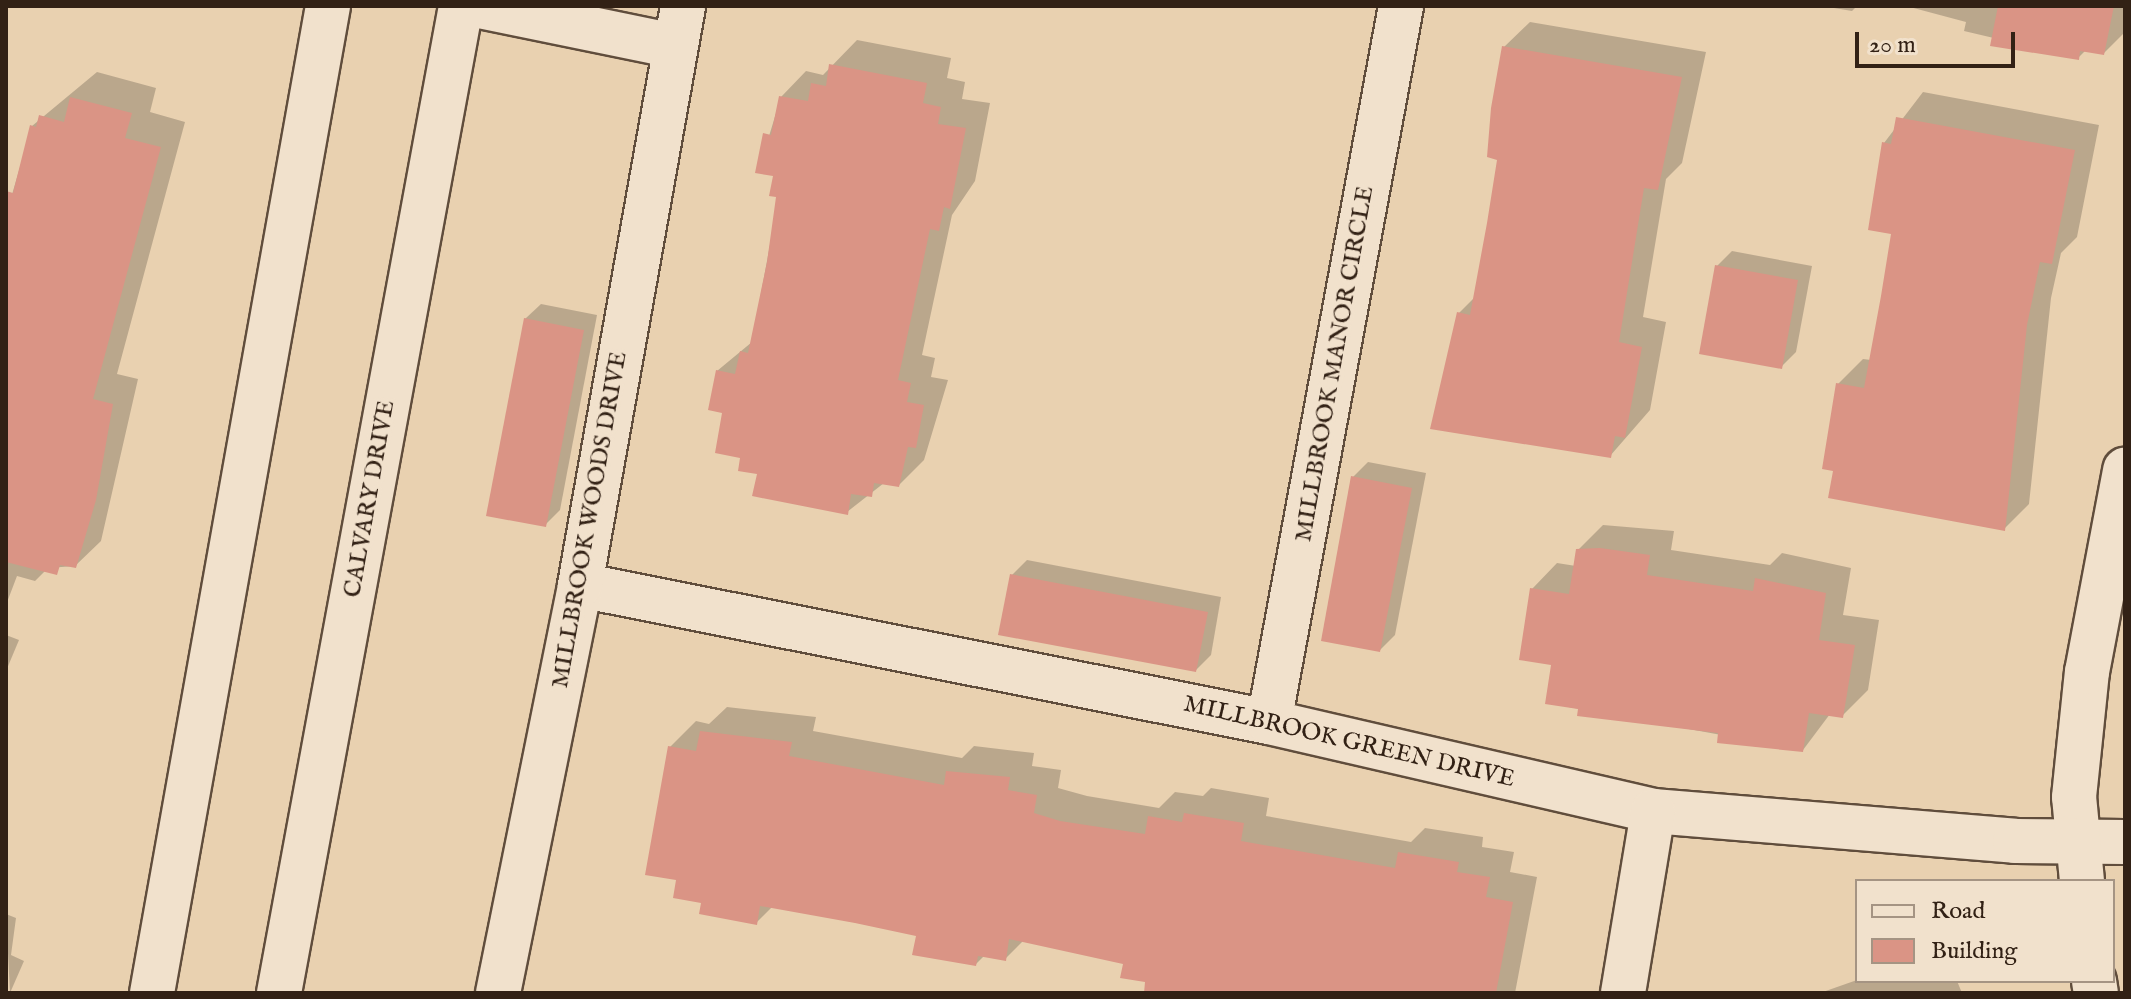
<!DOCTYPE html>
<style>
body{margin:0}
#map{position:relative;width:2131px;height:999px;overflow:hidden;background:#e9d1b0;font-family:"IM FELL English",serif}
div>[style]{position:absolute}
.shadow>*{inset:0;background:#0003}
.building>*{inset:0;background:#da9485}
.roads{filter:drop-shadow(2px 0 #604d3c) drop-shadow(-2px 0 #604d3c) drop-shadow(0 2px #604d3c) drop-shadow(0 -2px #604d3c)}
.minor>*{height:44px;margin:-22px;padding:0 22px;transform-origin:22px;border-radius:22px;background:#f1e1cc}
span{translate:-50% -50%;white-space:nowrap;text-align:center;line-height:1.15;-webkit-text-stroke:8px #f1e1cc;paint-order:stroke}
.street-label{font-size:24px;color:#322115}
.frame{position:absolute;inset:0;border:8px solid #322115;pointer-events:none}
.legend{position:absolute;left:1855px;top:879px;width:260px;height:104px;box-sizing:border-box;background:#f1e1cc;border:2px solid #a59483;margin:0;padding:10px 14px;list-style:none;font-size:24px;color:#322115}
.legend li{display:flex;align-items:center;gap:16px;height:40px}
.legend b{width:40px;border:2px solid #a59483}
.scale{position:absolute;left:1855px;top:32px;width:160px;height:36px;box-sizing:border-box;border:4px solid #322115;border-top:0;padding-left:10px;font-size:24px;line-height:28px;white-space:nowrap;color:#322115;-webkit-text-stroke:6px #f1e1cc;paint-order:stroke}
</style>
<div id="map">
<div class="shadow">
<i style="clip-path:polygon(1822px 6px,1857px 6px,1852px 11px)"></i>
<i style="clip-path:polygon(1906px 6px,2125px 6px,2125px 32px,2104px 53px,2086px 50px,2078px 58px,1964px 31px,1966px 22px)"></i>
<i style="clip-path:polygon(1530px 22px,1706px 52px,1682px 163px,1666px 179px,1643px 317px,1666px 322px,1650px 410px,1610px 456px,1459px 313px,1475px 297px,1499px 158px,1504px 47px)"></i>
<i style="clip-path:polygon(857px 40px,951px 58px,947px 78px,965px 82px,962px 99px,990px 103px,975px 181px,952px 215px,922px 355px,935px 358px,931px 377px,948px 380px,924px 460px,899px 485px,884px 483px,847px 512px,759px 473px,742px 457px,717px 371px,752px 342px,779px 196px,775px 175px,758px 172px,781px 97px,806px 71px,823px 75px)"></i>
<i style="clip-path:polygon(97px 72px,156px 88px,150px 112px,185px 122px,117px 374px,138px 379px,101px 541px,75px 566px,48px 568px,35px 581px,17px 576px,6px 605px,6px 215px,32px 126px)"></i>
<i style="clip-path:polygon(1923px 92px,2099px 125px,2077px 237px,2061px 253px,2051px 298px,2029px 504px,2004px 529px,1835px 469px,1838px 384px,1863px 359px,1871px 360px,1893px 232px,1884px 143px)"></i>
<i style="clip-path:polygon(1732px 251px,1812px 266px,1796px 352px,1781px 367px,1717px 266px)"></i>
<i style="clip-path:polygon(541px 304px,597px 315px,560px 510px,545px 525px,525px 319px)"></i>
<i style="clip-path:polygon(1368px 462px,1426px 473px,1395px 635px,1380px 650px,1353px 477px)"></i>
<i style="clip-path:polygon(1603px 525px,1674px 531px,1671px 550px,1770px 565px,1782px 553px,1851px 568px,1843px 615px,1879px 620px,1868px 690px,1842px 716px,1830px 714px,1803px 750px,1547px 703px,1553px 663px,1532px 589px,1557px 563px,1576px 566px,1578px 550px)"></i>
<i style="clip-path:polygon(1027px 560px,1221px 597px,1211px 655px,1196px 670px,1012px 575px)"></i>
<i style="clip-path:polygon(6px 635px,19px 640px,6px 671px)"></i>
<i style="clip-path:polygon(727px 707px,816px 717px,813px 731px,962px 758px,974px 746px,1034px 753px,1032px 766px,1061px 770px,1058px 788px,1087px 796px,1159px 808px,1175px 792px,1203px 796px,1211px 788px,1269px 798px,1266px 816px,1411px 842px,1425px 828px,1483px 837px,1482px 847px,1514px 852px,1510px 872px,1537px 877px,1515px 993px,1146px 993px,1147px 981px,1125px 963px,1024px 940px,1005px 959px,984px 956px,976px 964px,918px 935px,773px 906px,756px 923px,704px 902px,678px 879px,670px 747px,696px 721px,709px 724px)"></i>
<i style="clip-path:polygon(6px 914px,16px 918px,11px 955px,24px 961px,10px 993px)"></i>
<i style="clip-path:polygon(1857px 980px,1957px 981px,1962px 993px,1820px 993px)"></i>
</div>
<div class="building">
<i style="clip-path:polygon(1998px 6px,2114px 6px,2104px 55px,2080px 51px,2079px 60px,1990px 46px)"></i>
<i style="clip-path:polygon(1502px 46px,1682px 77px,1658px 190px,1644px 188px,1619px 342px,1642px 347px,1625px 438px,1615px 436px,1611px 458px,1430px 429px,1457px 312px,1470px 315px,1487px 223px,1497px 160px,1487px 157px,1491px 108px)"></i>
<i style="clip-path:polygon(829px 64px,927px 83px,923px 103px,941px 107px,938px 124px,966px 128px,950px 209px,944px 207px,939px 231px,930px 229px,898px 380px,911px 383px,907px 402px,924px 405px,916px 448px,908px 447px,899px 487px,874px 483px,872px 497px,851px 494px,848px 515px,752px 496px,757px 474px,738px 471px,740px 458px,715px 453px,722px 413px,708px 410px,716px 370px,735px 374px,740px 351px,748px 353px,767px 262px,776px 197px,769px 196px,773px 176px,755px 173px,763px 133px,771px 135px,779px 96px,808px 101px,811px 83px,826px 86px)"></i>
<i style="clip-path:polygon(70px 97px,132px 113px,125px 138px,161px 147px,93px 399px,113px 404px,96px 500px,76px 568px,60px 565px,57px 575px,6px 562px,6px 191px,13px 193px,30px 125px,36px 127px,39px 115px,64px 122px)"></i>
<i style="clip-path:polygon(1896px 117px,2075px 150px,2052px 264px,2040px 262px,2027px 325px,2005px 531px,1828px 498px,1833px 471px,1822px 469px,1836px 383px,1864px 388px,1881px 296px,1891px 234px,1868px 230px,1882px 142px,1891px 144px)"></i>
<i style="clip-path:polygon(1715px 265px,1798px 280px,1782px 369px,1699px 354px)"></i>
<i style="clip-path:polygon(524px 318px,584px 330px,546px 527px,486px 516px)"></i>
<i style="clip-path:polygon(1351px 476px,1412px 488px,1380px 652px,1321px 641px)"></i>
<i style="clip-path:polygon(1600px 548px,1650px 555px,1647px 575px,1753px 591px,1755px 578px,1826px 593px,1819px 640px,1855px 645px,1843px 718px,1809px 713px,1803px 752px,1717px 743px,1718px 733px,1577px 716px,1578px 709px,1545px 704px,1551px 665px,1519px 660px,1530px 588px,1569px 594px,1576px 549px)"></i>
<i style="clip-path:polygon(1010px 574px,1208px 612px,1196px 672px,998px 635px)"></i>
<i style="clip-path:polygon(700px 731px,792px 742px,789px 756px,944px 785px,946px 771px,1010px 777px,1008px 790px,1037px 795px,1034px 813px,1060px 821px,1145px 834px,1148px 816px,1182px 822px,1184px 813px,1244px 823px,1241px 841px,1395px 868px,1398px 852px,1459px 862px,1457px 872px,1490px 877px,1486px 897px,1513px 902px,1496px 993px,1144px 993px,1145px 982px,1120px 978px,1123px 964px,1009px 939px,1006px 961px,978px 956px,976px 966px,912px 955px,916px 936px,855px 923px,760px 906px,757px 925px,699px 914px,701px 903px,673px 898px,676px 880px,645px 875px,668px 746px,696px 751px)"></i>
</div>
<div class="roads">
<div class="minor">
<i style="left:480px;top:6px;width:199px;rotate:11.6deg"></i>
<i style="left:580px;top:585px;width:702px;rotate:11.25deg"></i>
<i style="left:1269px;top:722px;width:394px;rotate:13deg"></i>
<i style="left:1653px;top:811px;width:363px;rotate:4.7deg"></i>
<i style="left:2015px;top:841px;width:110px;rotate:0.5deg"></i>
<i style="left:1269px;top:722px;width:728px;rotate:-79.55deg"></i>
<i style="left:2082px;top:881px;width:84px;rotate:-95.4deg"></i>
<i style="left:2074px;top:797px;width:126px;rotate:-84.1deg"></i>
<i style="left:2087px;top:672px;width:206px;rotate:-79.3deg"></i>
<i style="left:2094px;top:981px;width:12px;rotate:81deg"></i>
<i style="left:152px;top:993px;width:1003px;rotate:-79.89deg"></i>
<i style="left:279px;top:993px;width:1004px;rotate:-79.55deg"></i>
<i style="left:498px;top:993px;width:416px;rotate:-78.6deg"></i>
<i style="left:580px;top:585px;width:588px;rotate:-79.91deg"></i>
<i style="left:1623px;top:993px;width:184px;rotate:-80.6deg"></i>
</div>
</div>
<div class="street-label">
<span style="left:1335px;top:364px;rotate:-80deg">MILLBROOK MANOR CIRCLE</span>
<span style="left:370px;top:499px;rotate:-80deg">CALVARY DRIVE</span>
<span style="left:590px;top:520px;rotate:-80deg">MILLBROOK WOODS DRIVE</span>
<span style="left:1349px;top:742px;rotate:13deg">MILLBROOK GREEN DRIVE</span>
</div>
<div class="frame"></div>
<ul class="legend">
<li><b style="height:10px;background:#f1e1cc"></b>Road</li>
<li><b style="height:22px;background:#da9485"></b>Building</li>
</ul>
<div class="scale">20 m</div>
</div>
